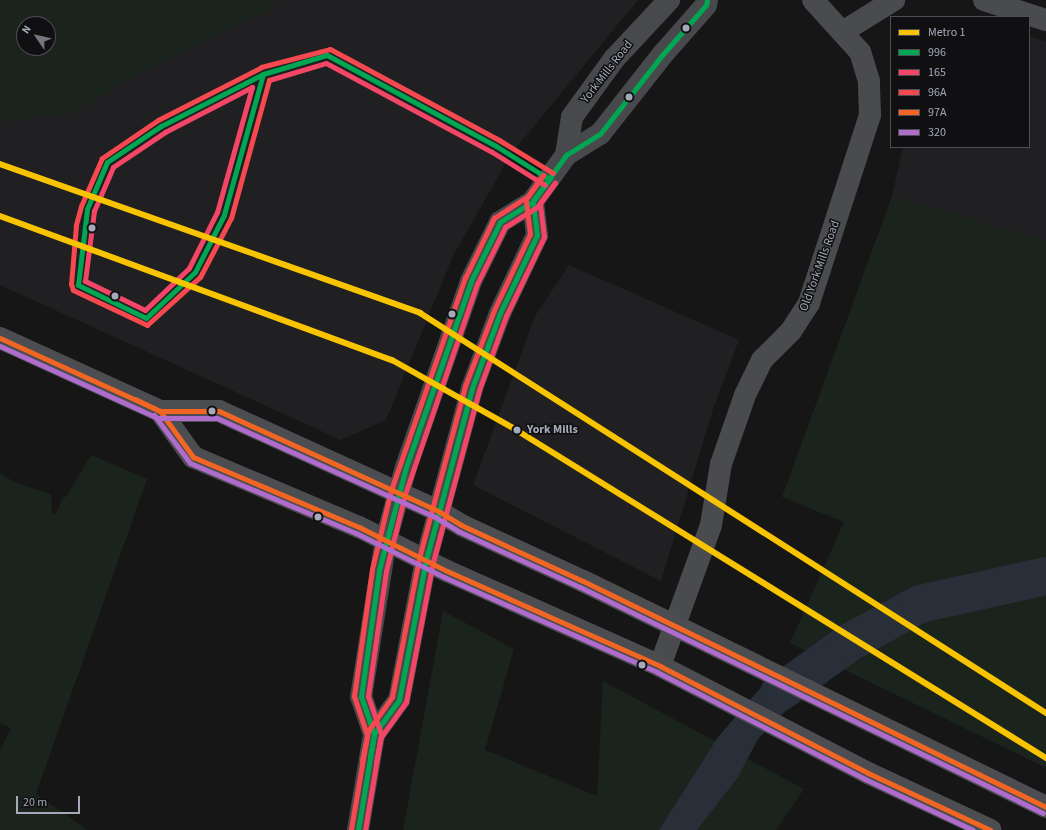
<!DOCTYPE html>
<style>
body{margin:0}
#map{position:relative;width:1046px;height:830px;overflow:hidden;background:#161616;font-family:"Source Sans 3",sans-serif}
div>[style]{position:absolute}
.built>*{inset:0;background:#202022}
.green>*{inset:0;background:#1b231d}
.water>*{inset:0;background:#282f39}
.river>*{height:38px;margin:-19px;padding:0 19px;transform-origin:19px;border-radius:19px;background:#282f39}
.street>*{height:22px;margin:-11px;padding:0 11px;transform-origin:11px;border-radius:11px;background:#494b4f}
.secondary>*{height:22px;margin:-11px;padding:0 11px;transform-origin:11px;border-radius:11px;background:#48494d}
.primary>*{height:22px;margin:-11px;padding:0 11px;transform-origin:11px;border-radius:11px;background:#4c4d51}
.bus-1>*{height:5px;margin:-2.5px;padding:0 2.5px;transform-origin:2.5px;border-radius:2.5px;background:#00a651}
.bus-2>*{height:5px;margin:-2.5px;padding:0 2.5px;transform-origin:2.5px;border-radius:2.5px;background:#f34667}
.bus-3>*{height:5px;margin:-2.5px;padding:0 2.5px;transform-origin:2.5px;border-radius:2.5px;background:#f5494f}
.bus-4>*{height:5px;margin:-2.5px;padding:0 2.5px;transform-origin:2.5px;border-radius:2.5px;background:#f26522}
.bus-5>*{height:5px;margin:-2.5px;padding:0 2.5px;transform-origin:2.5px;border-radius:2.5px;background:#b06ccc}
.metro-1>*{height:6px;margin:-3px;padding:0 3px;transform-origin:3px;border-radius:3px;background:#f8c300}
.dots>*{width:11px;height:11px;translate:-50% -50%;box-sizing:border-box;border:2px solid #101012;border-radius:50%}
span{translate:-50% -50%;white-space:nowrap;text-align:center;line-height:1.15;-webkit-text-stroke:3px #101012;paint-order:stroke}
.street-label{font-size:12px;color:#a5aab8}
.stop-label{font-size:12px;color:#a5aab8;font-weight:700}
.left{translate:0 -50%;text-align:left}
.legend{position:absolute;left:890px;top:16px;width:140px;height:132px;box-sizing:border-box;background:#101012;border:1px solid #4c4e54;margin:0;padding:5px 7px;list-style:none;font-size:12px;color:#a5aab8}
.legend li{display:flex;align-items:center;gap:8px;height:20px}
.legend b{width:20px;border:1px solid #4c4e54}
.north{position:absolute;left:16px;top:16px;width:40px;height:40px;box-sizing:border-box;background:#101012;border:1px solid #4c4e54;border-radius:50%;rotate:304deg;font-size:11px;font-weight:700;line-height:16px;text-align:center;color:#a5aab8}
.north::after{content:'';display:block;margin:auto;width:14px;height:18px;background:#73767f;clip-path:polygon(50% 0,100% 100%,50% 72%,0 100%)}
.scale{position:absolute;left:16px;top:796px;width:64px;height:18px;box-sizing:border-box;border:2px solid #a5aab8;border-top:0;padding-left:5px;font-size:12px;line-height:14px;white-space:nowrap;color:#a5aab8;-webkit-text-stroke:3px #101012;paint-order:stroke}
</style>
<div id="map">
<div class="built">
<i style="clip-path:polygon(277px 0,638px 0,511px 154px,453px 256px,386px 420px,341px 440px,0 285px,0 122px,70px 113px,162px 61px,271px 10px)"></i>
<i style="clip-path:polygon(1029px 37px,1046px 41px,1046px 241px,892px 196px,903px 147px,1029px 147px)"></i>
<i style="clip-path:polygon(569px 265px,739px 340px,713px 409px,661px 581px,473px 485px,535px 316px)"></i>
</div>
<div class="green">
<i style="clip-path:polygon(evenodd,0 0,277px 0,271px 10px,162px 61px,70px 113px,0 122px,0 0,24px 24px,48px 24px,48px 48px,24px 48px,24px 24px)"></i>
<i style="clip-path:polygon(892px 196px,1046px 241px,1046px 768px,790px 643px,844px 522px,782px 497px)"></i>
<i style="clip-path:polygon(91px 455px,147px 479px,36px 794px,88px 830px,0 830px,0 751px,11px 728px,0 723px,0 473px,16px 483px,51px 494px,52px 513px,56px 514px,63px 497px,66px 497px)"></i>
<i style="clip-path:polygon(443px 611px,514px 649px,485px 750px,597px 796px,603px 681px,804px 789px,776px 830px,403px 830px)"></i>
</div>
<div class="water">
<i style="clip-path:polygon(821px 663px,798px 698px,758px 739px,738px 777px,697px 830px,659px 830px,718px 737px,769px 678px)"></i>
</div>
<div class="river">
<i style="left:779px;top:693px;width:87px;rotate:-35.7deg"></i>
<i style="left:850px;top:642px;width:80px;rotate:-28.5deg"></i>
<i style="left:920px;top:604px;width:129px;rotate:-12.5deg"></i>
</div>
<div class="street">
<i style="left:984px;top:0;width:65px;rotate:17.9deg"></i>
<i style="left:844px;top:31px;width:59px;rotate:-31.8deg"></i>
<i style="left:660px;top:666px;width:150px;rotate:-70.1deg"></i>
<i style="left:711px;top:525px;width:62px;rotate:-80.7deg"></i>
<i style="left:721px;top:464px;width:73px;rotate:-70.8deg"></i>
<i style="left:745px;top:395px;width:39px;rotate:-64deg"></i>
<i style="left:762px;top:360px;width:41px;rotate:-45deg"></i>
<i style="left:791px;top:331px;width:33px;rotate:-57deg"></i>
<i style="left:809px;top:303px;width:198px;rotate:-72deg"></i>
<i style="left:870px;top:115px;width:34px;rotate:-92deg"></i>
<i style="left:869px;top:81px;width:30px;rotate:-107deg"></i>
<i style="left:860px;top:52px;width:70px;rotate:-132.1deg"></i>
</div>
<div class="secondary">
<i style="left:566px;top:155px;width:40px;rotate:-32deg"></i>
<i style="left:600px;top:134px;width:102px;rotate:-51.8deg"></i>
<i style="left:663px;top:54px;width:65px;rotate:-48.7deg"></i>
<i style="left:706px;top:5px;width:5px;rotate:-79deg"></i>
<i style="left:374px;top:734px;width:39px;rotate:-109deg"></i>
<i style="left:361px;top:697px;width:159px;rotate:-81deg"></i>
<i style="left:386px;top:540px;width:76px;rotate:-74.7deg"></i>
<i style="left:406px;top:467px;width:197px;rotate:-70.7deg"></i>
<i style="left:471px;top:281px;width:66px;rotate:-63.8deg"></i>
<i style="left:500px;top:222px;width:39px;rotate:-32deg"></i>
<i style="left:533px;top:201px;width:57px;rotate:-54.3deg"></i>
<i style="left:566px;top:155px;width:38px;rotate:-81deg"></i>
<i style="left:572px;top:117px;width:72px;rotate:-54.1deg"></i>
<i style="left:614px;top:59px;width:81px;rotate:-47deg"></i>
<i style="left:358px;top:830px;width:97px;rotate:-80.5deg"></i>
<i style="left:374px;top:734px;width:42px;rotate:-53.7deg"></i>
<i style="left:399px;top:700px;width:143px;rotate:-79.1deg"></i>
<i style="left:426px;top:560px;width:178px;rotate:-75deg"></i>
<i style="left:472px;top:388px;width:80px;rotate:-69.5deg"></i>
<i style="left:500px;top:313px;width:86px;rotate:-64.6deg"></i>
<i style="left:537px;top:235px;width:34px;rotate:-97deg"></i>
</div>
<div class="primary">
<i style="left:0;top:338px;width:176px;rotate:24.5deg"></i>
<i style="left:160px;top:411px;width:59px"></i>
<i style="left:219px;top:411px;width:241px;rotate:24.5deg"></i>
<i style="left:438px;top:511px;width:27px;rotate:31deg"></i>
<i style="left:461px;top:525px;width:134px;rotate:24.7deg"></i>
<i style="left:583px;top:581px;width:515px;rotate:26.02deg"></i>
<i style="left:160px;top:411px;width:57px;rotate:54.3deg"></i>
<i style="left:193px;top:457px;width:180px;rotate:22.9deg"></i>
<i style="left:359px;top:527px;width:98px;rotate:26.6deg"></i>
<i style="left:447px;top:571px;width:233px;rotate:24deg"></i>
<i style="left:660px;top:666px;width:234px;rotate:27.2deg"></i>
<i style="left:868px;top:773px;width:135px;rotate:25deg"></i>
</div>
<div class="bus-1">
<i style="left:263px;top:74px;width:146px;rotate:105.5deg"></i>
<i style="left:224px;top:215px;width:64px;rotate:117deg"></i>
<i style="left:195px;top:272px;width:67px;rotate:136.8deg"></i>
<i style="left:146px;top:318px;width:76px;rotate:-154.1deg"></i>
<i style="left:78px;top:285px;width:77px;rotate:-83.2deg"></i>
<i style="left:87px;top:209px;width:51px;rotate:-66.9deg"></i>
<i style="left:107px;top:162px;width:65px;rotate:-33.7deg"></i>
<i style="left:161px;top:126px;width:114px;rotate:-27deg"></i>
<i style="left:263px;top:74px;width:67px;rotate:-16.5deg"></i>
<i style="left:327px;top:55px;width:192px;rotate:28.3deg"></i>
<i style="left:496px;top:146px;width:62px;rotate:31.9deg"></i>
<i style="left:370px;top:757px;width:23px;rotate:-80deg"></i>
<i style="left:374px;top:734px;width:39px;rotate:-109deg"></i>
<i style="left:361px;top:697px;width:128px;rotate:-81.9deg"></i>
<i style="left:379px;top:570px;width:106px;rotate:-75.3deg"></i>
<i style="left:406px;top:467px;width:197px;rotate:-70.7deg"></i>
<i style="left:471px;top:281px;width:66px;rotate:-63.8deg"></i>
<i style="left:500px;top:222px;width:39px;rotate:-32deg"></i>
<i style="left:533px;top:201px;width:30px;rotate:-53deg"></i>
<i style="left:358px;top:830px;width:97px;rotate:-80.5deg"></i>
<i style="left:374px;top:734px;width:42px;rotate:-53.7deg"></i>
<i style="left:399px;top:700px;width:143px;rotate:-79.1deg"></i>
<i style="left:426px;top:560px;width:178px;rotate:-75deg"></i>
<i style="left:472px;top:388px;width:80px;rotate:-69.5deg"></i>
<i style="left:500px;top:313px;width:86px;rotate:-64.6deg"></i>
<i style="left:537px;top:235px;width:34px;rotate:-97deg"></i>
<i style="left:533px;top:201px;width:57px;rotate:-54.3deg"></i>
<i style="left:566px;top:155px;width:40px;rotate:-32deg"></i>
<i style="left:600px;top:134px;width:102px;rotate:-51.8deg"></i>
<i style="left:663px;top:54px;width:65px;rotate:-48.7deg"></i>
<i style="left:706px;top:5px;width:5px;rotate:-79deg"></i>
</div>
<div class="bus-2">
<i style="left:269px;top:80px;width:59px;rotate:-16.6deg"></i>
<i style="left:326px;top:63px;width:188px;rotate:28.2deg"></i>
<i style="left:492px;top:152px;width:62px;rotate:31.9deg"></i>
<i style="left:252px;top:87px;width:130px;rotate:105.6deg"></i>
<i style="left:217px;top:212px;width:63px;rotate:116.6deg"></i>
<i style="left:189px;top:268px;width:61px;rotate:136.3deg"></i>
<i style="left:145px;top:310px;width:67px;rotate:-154.2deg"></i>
<i style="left:85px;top:281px;width:71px;rotate:-82.7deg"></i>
<i style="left:94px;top:211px;width:48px;rotate:-66.6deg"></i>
<i style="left:113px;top:167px;width:63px;rotate:-33.9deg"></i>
<i style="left:165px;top:132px;width:98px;rotate:-27.3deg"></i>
<i style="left:376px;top:762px;width:25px;rotate:-79deg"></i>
<i style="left:381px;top:737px;width:43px;rotate:-54.5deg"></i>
<i style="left:406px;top:702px;width:143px;rotate:-79.1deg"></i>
<i style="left:433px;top:562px;width:178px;rotate:-75deg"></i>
<i style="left:479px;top:390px;width:79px;rotate:-70deg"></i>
<i style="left:506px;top:316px;width:88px;rotate:-64.3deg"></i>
<i style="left:544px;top:237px;width:34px;rotate:-97deg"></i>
<i style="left:540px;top:203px;width:25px;rotate:-53deg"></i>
<i style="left:365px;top:830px;width:97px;rotate:-80.5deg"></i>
<i style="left:381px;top:734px;width:40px;rotate:-108.9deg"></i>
<i style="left:368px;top:696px;width:126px;rotate:-81.8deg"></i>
<i style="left:386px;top:571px;width:79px;rotate:-76.1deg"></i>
<i style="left:405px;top:494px;width:222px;rotate:-71.1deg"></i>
<i style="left:477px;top:284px;width:64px;rotate:-63.8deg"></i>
<i style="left:505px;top:227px;width:39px;rotate:-32deg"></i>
<i style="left:538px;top:206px;width:29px;rotate:-54deg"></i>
</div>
<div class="bus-3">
<i style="left:261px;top:67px;width:71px;rotate:-14.6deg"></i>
<i style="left:330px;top:49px;width:192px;rotate:28.3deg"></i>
<i style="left:499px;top:140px;width:63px;rotate:31.4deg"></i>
<i style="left:260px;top:68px;width:114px;rotate:153deg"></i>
<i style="left:158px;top:120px;width:68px;rotate:145.8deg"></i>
<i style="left:102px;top:158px;width:52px;rotate:113.6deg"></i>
<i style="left:81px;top:206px;width:20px;rotate:105deg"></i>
<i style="left:76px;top:225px;width:59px;rotate:94.8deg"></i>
<i style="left:71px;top:284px;width:6px;rotate:72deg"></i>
<i style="left:73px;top:290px;width:82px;rotate:25.3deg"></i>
<i style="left:147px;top:325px;width:72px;rotate:-42.2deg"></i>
<i style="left:200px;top:277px;width:67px;rotate:-62.3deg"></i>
<i style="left:231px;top:218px;width:143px;rotate:-74.6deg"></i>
<i style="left:362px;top:760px;width:30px;rotate:-78deg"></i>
<i style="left:368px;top:731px;width:42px;rotate:-54.8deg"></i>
<i style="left:392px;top:697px;width:142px;rotate:-79deg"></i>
<i style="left:419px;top:558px;width:178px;rotate:-75deg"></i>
<i style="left:465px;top:386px;width:81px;rotate:-69.1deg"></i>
<i style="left:494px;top:310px;width:84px;rotate:-64.7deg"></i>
<i style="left:530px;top:234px;width:35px;rotate:-97deg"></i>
<i style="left:526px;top:199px;width:29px;rotate:-55deg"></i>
<i style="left:351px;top:829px;width:95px;rotate:-80.3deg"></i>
<i style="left:367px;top:735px;width:41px;rotate:-108.4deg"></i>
<i style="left:354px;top:696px;width:128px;rotate:-81.9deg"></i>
<i style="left:372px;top:569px;width:81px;rotate:-76.5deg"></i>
<i style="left:391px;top:490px;width:225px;rotate:-70.8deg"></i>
<i style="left:465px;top:278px;width:67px;rotate:-64.2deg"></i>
<i style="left:494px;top:218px;width:40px;rotate:-32.9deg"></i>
<i style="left:528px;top:196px;width:26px;rotate:-54deg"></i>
</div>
<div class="bus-4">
<i style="left:0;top:338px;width:176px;rotate:24.5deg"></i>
<i style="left:160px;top:411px;width:59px"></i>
<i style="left:219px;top:411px;width:241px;rotate:24.5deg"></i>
<i style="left:438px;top:511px;width:27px;rotate:31deg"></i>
<i style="left:461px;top:525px;width:134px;rotate:24.7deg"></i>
<i style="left:583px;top:581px;width:515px;rotate:26.02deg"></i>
<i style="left:135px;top:399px;width:28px;rotate:26deg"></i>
<i style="left:160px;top:411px;width:57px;rotate:54.3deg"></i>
<i style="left:193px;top:457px;width:180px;rotate:22.9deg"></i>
<i style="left:359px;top:527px;width:98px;rotate:26.6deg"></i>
<i style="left:447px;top:571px;width:233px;rotate:24deg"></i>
<i style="left:660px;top:666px;width:234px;rotate:27.2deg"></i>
<i style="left:868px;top:773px;width:135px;rotate:25deg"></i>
</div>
<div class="bus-5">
<i style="left:0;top:346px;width:174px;rotate:24.5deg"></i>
<i style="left:158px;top:418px;width:59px"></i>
<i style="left:217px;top:418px;width:239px;rotate:24.4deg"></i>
<i style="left:435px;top:517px;width:27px;rotate:31deg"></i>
<i style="left:458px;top:531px;width:134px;rotate:24.7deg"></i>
<i style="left:580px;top:587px;width:515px;rotate:26.02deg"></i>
<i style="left:154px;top:415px;width:60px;rotate:53.1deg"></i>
<i style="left:190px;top:463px;width:180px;rotate:22.9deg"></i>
<i style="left:356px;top:533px;width:98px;rotate:26.6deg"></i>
<i style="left:444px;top:577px;width:233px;rotate:24deg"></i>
<i style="left:657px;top:672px;width:234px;rotate:27.2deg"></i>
<i style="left:865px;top:779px;width:119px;rotate:25.3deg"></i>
</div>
<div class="metro-1">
<i style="left:0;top:164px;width:446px;rotate:19.5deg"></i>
<i style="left:420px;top:313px;width:743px;rotate:32.58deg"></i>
<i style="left:0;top:216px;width:418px;rotate:20.2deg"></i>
<i style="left:392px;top:360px;width:139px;rotate:29.3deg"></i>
<i style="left:513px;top:428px;width:627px;rotate:31.76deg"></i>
</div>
<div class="dots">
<i style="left:686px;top:28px;background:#a5aab8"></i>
<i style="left:629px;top:97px;background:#a5aab8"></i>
<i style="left:92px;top:228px;background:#a5aab8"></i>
<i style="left:115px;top:296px;background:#a5aab8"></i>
<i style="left:452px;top:314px;background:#a5aab8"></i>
<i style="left:212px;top:411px;background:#a5aab8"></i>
<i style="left:517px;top:430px;background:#a5aab8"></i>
<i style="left:318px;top:517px;background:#a5aab8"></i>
<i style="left:642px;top:665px;background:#a5aab8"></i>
</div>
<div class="street-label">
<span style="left:607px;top:72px;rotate:-52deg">York Mills Road</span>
<span style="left:820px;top:266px;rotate:-70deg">Old York Mills Road</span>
</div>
<div class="stop-label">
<span class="left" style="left:527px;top:430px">York Mills</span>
</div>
<ul class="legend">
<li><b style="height:5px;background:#f8c300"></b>Metro 1</li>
<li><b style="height:5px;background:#00a651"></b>996</li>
<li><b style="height:5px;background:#f34667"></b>165</li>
<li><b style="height:5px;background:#f5494f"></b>96A</li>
<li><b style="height:5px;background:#f26522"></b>97A</li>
<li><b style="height:5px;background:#b06ccc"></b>320</li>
</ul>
<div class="north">N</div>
<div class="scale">20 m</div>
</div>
